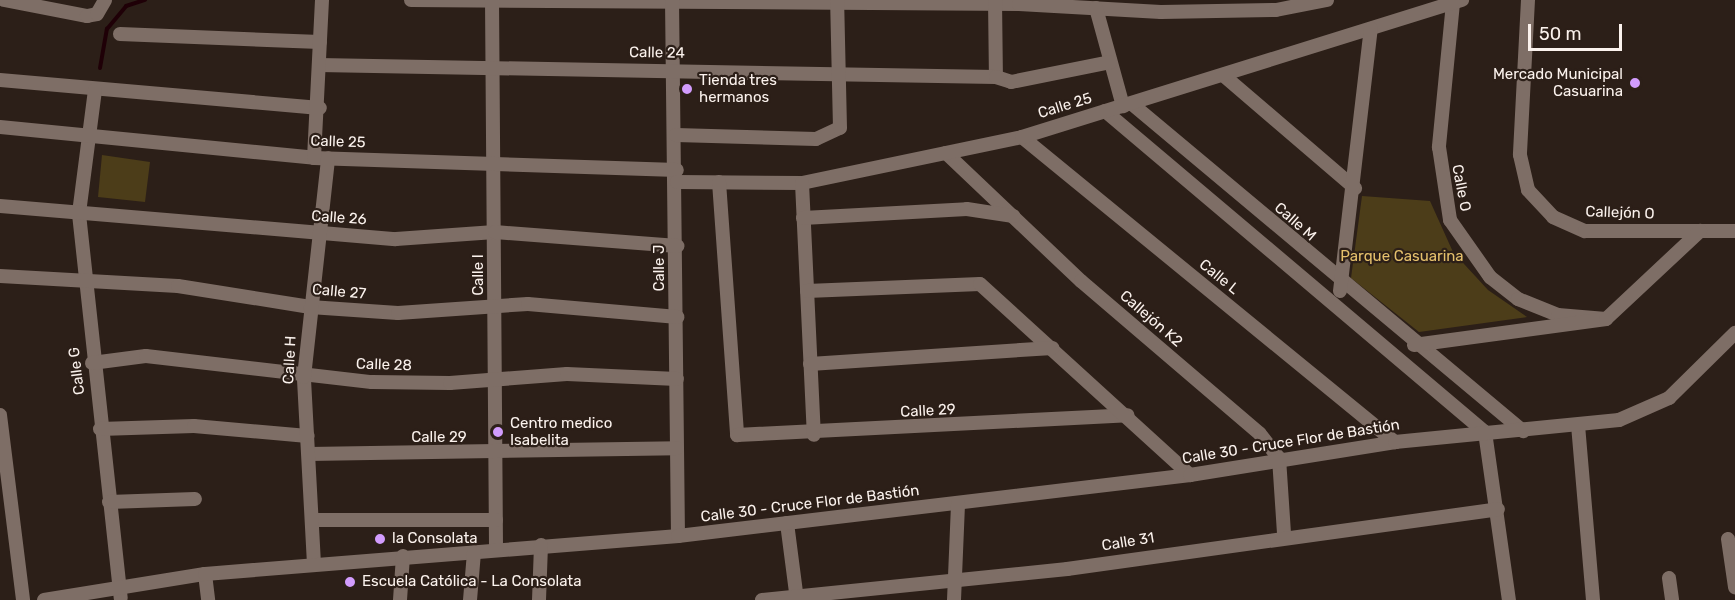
<!DOCTYPE html>
<meta charset="utf-8">
<style>
body{margin:0}
#map{position:relative;width:1735px;height:600px;overflow:hidden;background:#2c1f18;font-family:Rubik,sans-serif}
div>[style]{position:absolute}
.green>*{inset:0;background:#4c3d19}
.stream>*{height:4px;margin:-2px;padding:0 2px;transform-origin:2px;border-radius:2px;background:#1f0007}
.street>*{height:14px;margin:-7px;padding:0 7px;transform-origin:7px;border-radius:7px;background:#7e6e66}
.dots>*{width:16px;height:16px;translate:-50% -50%;box-sizing:border-box;border:3px solid #2c1f18;border-radius:50%}
span{translate:-50% -50%;white-space:nowrap;text-align:center;line-height:1.15;-webkit-text-stroke:4.5px #2c1f18;paint-order:stroke}
.street-label{font-size:15px;color:#fbf2ed}
.poi-label{font-size:15px;color:#fbf2ed}
.right{translate:-100% -50%;text-align:right}
.left{translate:0 -50%;text-align:left}
.park-label{font-size:15px;color:#e5c06c}
.scale{position:absolute;left:1528px;top:24px;width:94px;height:27px;box-sizing:border-box;border:3px solid #fbf2ed;border-top:0;padding-left:8px;font-size:18px;line-height:21px;white-space:nowrap;color:#fbf2ed;-webkit-text-stroke:4px #2c1f18;paint-order:stroke}
</style>
<div id="map">
<div class="green">
<i style="clip-path:polygon(102px 155px,150px 162px,145px 202px,98px 197px)"></i>
<i style="clip-path:polygon(1362px 196px,1430px 201px,1453px 252px,1488px 290px,1527px 317px,1419px 332px,1351px 278px)"></i>
</div>
<div class="stream">
<i style="left:100px;top:68px;width:40px;rotate:-80deg"></i>
<i style="left:107px;top:29px;width:30px;rotate:-50deg"></i>
<i style="left:126px;top:6px;width:20px;rotate:-18deg"></i>
</div>
<div class="street">
<i style="left:4px;top:0;width:85px;rotate:10.9deg"></i>
<i style="left:87px;top:16px;width:10px;rotate:-11deg"></i>
<i style="left:97px;top:14px;width:16px;rotate:-60deg"></i>
<i style="left:411px;top:0;width:608px;rotate:0.38deg"></i>
<i style="left:1019px;top:4px;width:142px;rotate:3.2deg"></i>
<i style="left:1161px;top:12px;width:115px;rotate:-1deg"></i>
<i style="left:1276px;top:10px;width:52px;rotate:-11.1deg"></i>
<i style="left:492px;top:0;width:550px;rotate:89.58deg"></i>
<i style="left:672px;top:0;width:536px;rotate:89.36deg"></i>
<i style="left:995px;top:0;width:77px;rotate:89.3deg"></i>
<i style="left:1528px;top:0;width:155px;rotate:93deg"></i>
<i style="left:1520px;top:155px;width:36px;rotate:77deg"></i>
<i style="left:1528px;top:190px;width:37px;rotate:47deg"></i>
<i style="left:1553px;top:217px;width:35px;rotate:24deg"></i>
<i style="left:1585px;top:231px;width:150px"></i>
<i style="left:1453px;top:3px;width:145px;rotate:95.6deg"></i>
<i style="left:1439px;top:147px;width:74px;rotate:81.4deg"></i>
<i style="left:1450px;top:220px;width:70px;rotate:54.9deg"></i>
<i style="left:1490px;top:277px;width:36px;rotate:38deg"></i>
<i style="left:1518px;top:299px;width:43px;rotate:21.8deg"></i>
<i style="left:1558px;top:315px;width:48px;rotate:4.8deg"></i>
<i style="left:1096px;top:8px;width:102px;rotate:74.6deg"></i>
<i style="left:120px;top:34px;width:200px;rotate:2.3deg"></i>
<i style="left:319px;top:65px;width:677px;rotate:1.02deg"></i>
<i style="left:1223px;top:75px;width:174px;rotate:40.6deg"></i>
<i style="left:996px;top:77px;width:16px;rotate:18deg"></i>
<i style="left:1011px;top:82px;width:101px;rotate:-11.4deg"></i>
<i style="left:0;top:80px;width:321px;rotate:5deg"></i>
<i style="left:95px;top:90px;width:125px;rotate:97.4deg"></i>
<i style="left:79px;top:214px;width:386px;rotate:83.8deg"></i>
<i style="left:1132px;top:104px;width:510px;rotate:39.91deg"></i>
<i style="left:1105px;top:111px;width:497px;rotate:40.2deg"></i>
<i style="left:1485px;top:432px;width:170px;rotate:81.9deg"></i>
<i style="left:0;top:127px;width:316px;rotate:5.6deg"></i>
<i style="left:314px;top:158px;width:363px;rotate:1.9deg"></i>
<i style="left:676px;top:135px;width:140px;rotate:1.6deg"></i>
<i style="left:816px;top:139px;width:26px;rotate:-25deg"></i>
<i style="left:840px;top:128px;width:128px;rotate:-91.3deg"></i>
<i style="left:1022px;top:137px;width:482px;rotate:39.3deg"></i>
<i style="left:946px;top:153px;width:186px;rotate:43.5deg"></i>
<i style="left:1081px;top:281px;width:235px;rotate:40.5deg"></i>
<i style="left:1260px;top:434px;width:31px;rotate:52deg"></i>
<i style="left:1279px;top:458px;width:76px;rotate:86.2deg"></i>
<i style="left:314px;top:158px;width:158px;rotate:-87.1deg"></i>
<i style="left:677px;top:182px;width:125px;rotate:0.5deg"></i>
<i style="left:802px;top:183px;width:225px;rotate:-11.8deg"></i>
<i style="left:1022px;top:137px;width:461px;rotate:-17.3deg"></i>
<i style="left:719px;top:182px;width:254px;rotate:85.9deg"></i>
<i style="left:737px;top:435px;width:391px;rotate:-2.9deg"></i>
<i style="left:802px;top:183px;width:252px;rotate:87.3deg"></i>
<i style="left:0;top:206px;width:397px;rotate:4.8deg"></i>
<i style="left:396px;top:239px;width:99px;rotate:-4deg"></i>
<i style="left:495px;top:232px;width:183px;rotate:4.4deg"></i>
<i style="left:803px;top:218px;width:164px;rotate:-3.1deg"></i>
<i style="left:967px;top:209px;width:47px;rotate:8.7deg"></i>
<i style="left:0;top:276px;width:178px;rotate:3.2deg"></i>
<i style="left:178px;top:286px;width:134px;rotate:9deg"></i>
<i style="left:310px;top:307px;width:88px;rotate:3.9deg"></i>
<i style="left:398px;top:313px;width:130px;rotate:-4deg"></i>
<i style="left:528px;top:304px;width:150px;rotate:5deg"></i>
<i style="left:807px;top:291px;width:173px;rotate:-2.3deg"></i>
<i style="left:980px;top:284px;width:284px;rotate:42.3deg"></i>
<i style="left:1340px;top:291px;width:264px;rotate:-83.3deg"></i>
<i style="left:1414px;top:345px;width:194px;rotate:-7.7deg"></i>
<i style="left:1606px;top:319px;width:129px;rotate:-43.1deg"></i>
<i style="left:92px;top:363px;width:54px;rotate:-7.4deg"></i>
<i style="left:146px;top:356px;width:227px;rotate:6.6deg"></i>
<i style="left:372px;top:382px;width:78px;rotate:0.7deg"></i>
<i style="left:450px;top:383px;width:117px;rotate:-4.4deg"></i>
<i style="left:567px;top:374px;width:110px;rotate:2.6deg"></i>
<i style="left:810px;top:364px;width:243px;rotate:-3.8deg"></i>
<i style="left:0;top:415px;width:186px;rotate:82.9deg"></i>
<i style="left:1578px;top:425px;width:176px;rotate:85.1deg"></i>
<i style="left:100px;top:429px;width:94px;rotate:-1.8deg"></i>
<i style="left:194px;top:426px;width:114px;rotate:5deg"></i>
<i style="left:309px;top:454px;width:368px;rotate:-0.9deg"></i>
<i style="left:109px;top:502px;width:86px;rotate:-2deg"></i>
<i style="left:312px;top:520px;width:184px"></i>
<i style="left:787px;top:523px;width:78px;rotate:82.6deg"></i>
<i style="left:1728px;top:539px;width:49px;rotate:81.7deg"></i>
<i style="left:314px;top:564px;width:187px;rotate:-93.1deg"></i>
<i style="left:304px;top:377px;width:220px;rotate:-83.7deg"></i>
<i style="left:205px;top:574px;width:26px;rotate:83deg"></i>
<i style="left:1669px;top:578px;width:22px;rotate:82deg"></i>
<i style="left:44px;top:600px;width:163px;rotate:-9.2deg"></i>
<i style="left:205px;top:574px;width:475px;rotate:-4.6deg"></i>
<i style="left:678px;top:536px;width:516px;rotate:-6.79deg"></i>
<i style="left:1190px;top:475px;width:208px;rotate:-9.1deg"></i>
<i style="left:1395px;top:442px;width:225px;rotate:-5.6deg"></i>
<i style="left:1619px;top:420px;width:55px;rotate:-23.7deg"></i>
<i style="left:1669px;top:398px;width:93px;rotate:-44.6deg"></i>
<i style="left:400px;top:600px;width:44px;rotate:-86.1deg"></i>
<i style="left:470px;top:600px;width:48px;rotate:-85.2deg"></i>
<i style="left:539px;top:600px;width:55px;rotate:-87.9deg"></i>
<i style="left:762px;top:600px;width:307px;rotate:-5.8deg"></i>
<i style="left:1067px;top:569px;width:435px;rotate:-7.9deg"></i>
<i style="left:954px;top:600px;width:97px;rotate:-87.6deg"></i>
</div>
<div class="dots">
<i style="left:1635px;top:83px;background:#d29cfd"></i>
<i style="left:687px;top:89px;background:#d29cfd"></i>
<i style="left:498px;top:432px;background:#d29cfd"></i>
<i style="left:380px;top:539px;background:#d29cfd"></i>
<i style="left:350px;top:582px;background:#d29cfd"></i>
</div>
<div class="street-label">
<span style="left:657px;top:53px;rotate:1deg">Calle 24</span>
<span style="left:1065px;top:106px;rotate:-17deg">Calle 25</span>
<span style="left:338px;top:142px;rotate:2deg">Calle 25</span>
<span style="left:1461px;top:188px;rotate:79deg">Calle O</span>
<span style="left:1620px;top:213px;rotate:2deg">Callejón O</span>
<span style="left:339px;top:218px;rotate:4deg">Calle 26</span>
<span style="left:1295px;top:222px;rotate:41deg">Calle M</span>
<span style="left:660px;top:268px;rotate:-90deg">Calle J</span>
<span style="left:479px;top:275px;rotate:-90deg">Calle I</span>
<span style="left:1219px;top:277px;rotate:39deg">Calle L</span>
<span style="left:339px;top:292px;rotate:5deg">Calle 27</span>
<span style="left:1151px;top:319px;rotate:41deg">Callejón K2</span>
<span style="left:290px;top:360px;rotate:-87deg">Calle H</span>
<span style="left:384px;top:365px;rotate:2deg">Calle 28</span>
<span style="left:77px;top:371px;rotate:-97deg">Calle G</span>
<span style="left:928px;top:411px;rotate:-3deg">Calle 29</span>
<span style="left:439px;top:438px">Calle 29</span>
<span style="left:1291px;top:442px;rotate:-9deg">Calle 30 - Cruce Flor de Bastión</span>
<span style="left:810px;top:504px;rotate:-7deg">Calle 30 - Cruce Flor de Bastión</span>
<span style="left:1128px;top:542px;rotate:-9deg">Calle 31</span>
</div>
<div class="poi-label">
<span class="right" style="left:1623px;top:83px">Mercado Municipal<br>Casuarina</span>
<span class="left" style="left:699px;top:89px">Tienda tres<br>hermanos</span>
<span class="left" style="left:510px;top:432px">Centro medico<br>Isabelita</span>
<span class="left" style="left:392px;top:539px">la Consolata</span>
<span class="left" style="left:362px;top:582px">Escuela Católica - La Consolata</span>
</div>
<div class="park-label">
<span style="left:1402px;top:257px">Parque Casuarina</span>
</div>
<div class="scale">50 m</div>
</div>
